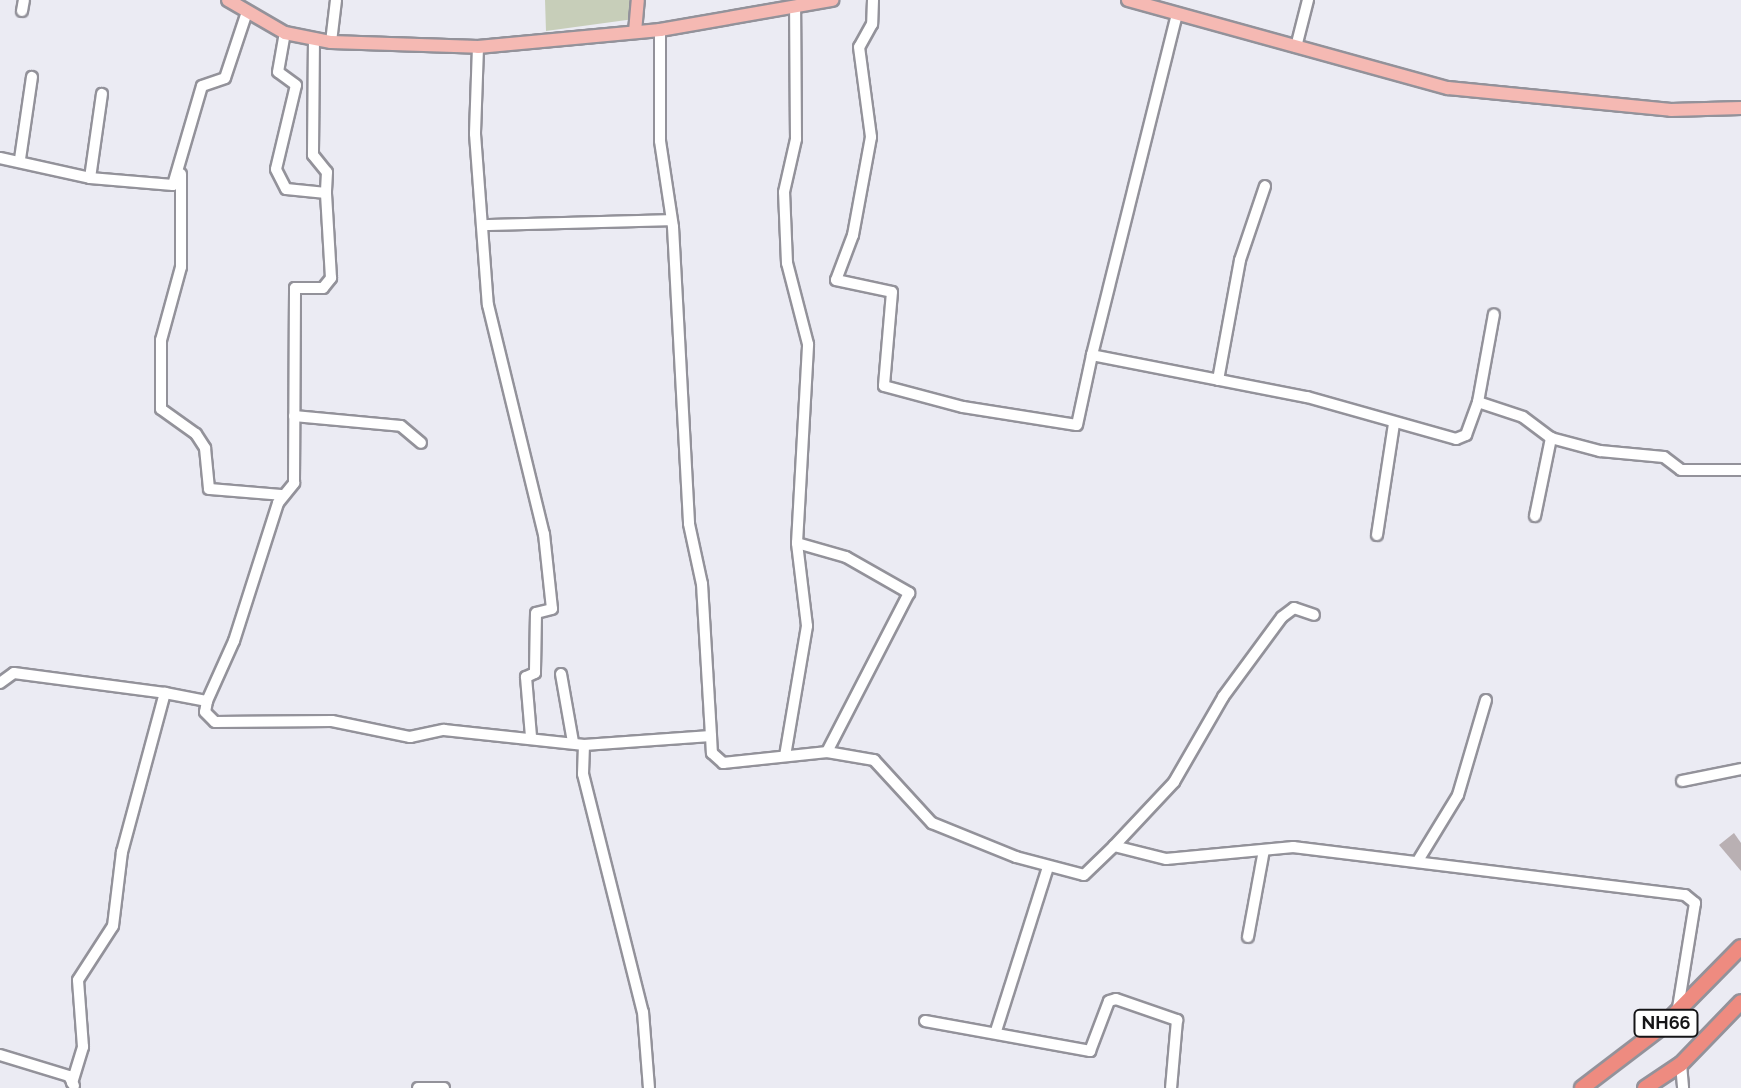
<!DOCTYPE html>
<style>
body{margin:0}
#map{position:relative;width:1741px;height:1088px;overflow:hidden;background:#ebebf3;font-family:Raleway,sans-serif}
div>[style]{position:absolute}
.green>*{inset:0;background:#c7ceb9}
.building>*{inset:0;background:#b9b0b3}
.roads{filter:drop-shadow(2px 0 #93929a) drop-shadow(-2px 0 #93929a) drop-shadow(0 2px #93929a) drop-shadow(0 -2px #93929a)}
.minor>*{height:10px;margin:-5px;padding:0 5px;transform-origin:5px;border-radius:5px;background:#fff}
.major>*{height:12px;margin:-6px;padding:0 6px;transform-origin:6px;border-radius:6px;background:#f5b9b3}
.highway>*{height:14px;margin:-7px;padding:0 7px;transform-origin:7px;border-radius:7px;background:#ee8b80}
span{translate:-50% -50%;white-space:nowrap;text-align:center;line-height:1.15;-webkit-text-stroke:6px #fff;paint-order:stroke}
.shield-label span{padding:2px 6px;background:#fff;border:2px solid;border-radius:6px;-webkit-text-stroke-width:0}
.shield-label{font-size:18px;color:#151517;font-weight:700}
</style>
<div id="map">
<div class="green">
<i style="clip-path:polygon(545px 0,634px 0,634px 19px,546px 31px)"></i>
</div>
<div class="building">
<i style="clip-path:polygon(1734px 833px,1741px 843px,1741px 871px,1719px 845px)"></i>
</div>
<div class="roads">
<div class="minor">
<i style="left:873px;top:0;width:24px;rotate:92deg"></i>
<i style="left:872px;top:24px;width:26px;rotate:119deg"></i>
<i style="left:859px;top:47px;width:91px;rotate:82.4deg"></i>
<i style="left:871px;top:137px;width:100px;rotate:100.4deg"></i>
<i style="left:853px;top:235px;width:48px;rotate:110.7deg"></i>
<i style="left:836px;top:280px;width:57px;rotate:12.1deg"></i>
<i style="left:892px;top:292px;width:94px;rotate:94.9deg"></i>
<i style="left:884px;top:386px;width:82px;rotate:14.9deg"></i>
<i style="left:963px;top:407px;width:115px;rotate:9deg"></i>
<i style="left:1077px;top:425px;width:72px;rotate:-77.9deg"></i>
<i style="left:22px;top:11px;width:11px;rotate:-80deg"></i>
<i style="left:1177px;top:14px;width:351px;rotate:104deg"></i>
<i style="left:1092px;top:355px;width:219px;rotate:11.1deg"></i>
<i style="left:1307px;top:397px;width:155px;rotate:15.7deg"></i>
<i style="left:1456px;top:439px;width:11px;rotate:-22deg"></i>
<i style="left:1466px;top:435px;width:35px;rotate:-70deg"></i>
<i style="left:1478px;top:402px;width:47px;rotate:18.4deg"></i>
<i style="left:1523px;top:417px;width:35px;rotate:37deg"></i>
<i style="left:1551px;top:438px;width:51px;rotate:14.9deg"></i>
<i style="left:1600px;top:451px;width:64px;rotate:5.4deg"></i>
<i style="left:1664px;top:457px;width:21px;rotate:37deg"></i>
<i style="left:1681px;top:470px;width:60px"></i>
<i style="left:660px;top:30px;width:111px;rotate:90deg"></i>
<i style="left:660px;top:141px;width:87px;rotate:81.4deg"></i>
<i style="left:673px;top:227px;width:297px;rotate:86.9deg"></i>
<i style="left:689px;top:524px;width:61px;rotate:77.8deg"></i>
<i style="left:702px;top:584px;width:152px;rotate:86.6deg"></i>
<i style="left:314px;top:38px;width:117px;rotate:90.5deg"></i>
<i style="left:313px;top:155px;width:22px;rotate:51deg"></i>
<i style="left:327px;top:172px;width:21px;rotate:93deg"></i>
<i style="left:331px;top:42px;width:42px;rotate:-83.2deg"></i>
<i style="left:478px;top:47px;width:87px;rotate:92deg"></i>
<i style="left:475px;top:134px;width:171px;rotate:85.7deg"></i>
<i style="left:488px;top:305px;width:236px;rotate:76.3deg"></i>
<i style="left:544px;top:534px;width:75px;rotate:83.9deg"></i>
<i style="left:552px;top:609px;width:16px;rotate:166deg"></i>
<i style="left:536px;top:613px;width:60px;rotate:91deg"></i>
<i style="left:535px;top:673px;width:10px;rotate:156deg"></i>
<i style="left:526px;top:677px;width:60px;rotate:85.2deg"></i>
<i style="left:1296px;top:47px;width:49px;rotate:-75.7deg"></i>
<i style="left:0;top:158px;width:92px;rotate:12.5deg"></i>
<i style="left:90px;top:178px;width:83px;rotate:4.8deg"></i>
<i style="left:173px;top:185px;width:103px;rotate:-73.7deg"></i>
<i style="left:202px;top:86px;width:24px;rotate:-19deg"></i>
<i style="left:225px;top:78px;width:70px;rotate:-71.6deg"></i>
<i style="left:20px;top:159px;width:83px;rotate:-81.7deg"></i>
<i style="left:181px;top:174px;width:93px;rotate:90deg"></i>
<i style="left:181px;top:267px;width:76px;rotate:105.3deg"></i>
<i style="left:161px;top:340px;width:69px;rotate:90deg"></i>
<i style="left:161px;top:409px;width:43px;rotate:35.5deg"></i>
<i style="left:196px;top:434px;width:17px;rotate:57deg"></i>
<i style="left:205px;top:448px;width:41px;rotate:84.4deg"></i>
<i style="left:209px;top:489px;width:73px;rotate:4.7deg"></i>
<i style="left:90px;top:178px;width:85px;rotate:-81.9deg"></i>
<i style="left:485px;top:225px;width:186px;rotate:-1.5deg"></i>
<i style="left:1218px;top:380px;width:122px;rotate:-79.6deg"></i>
<i style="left:1240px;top:260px;width:78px;rotate:-71.3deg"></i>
<i style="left:1478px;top:402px;width:89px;rotate:-79.7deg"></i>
<i style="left:294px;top:416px;width:107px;rotate:5.3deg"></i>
<i style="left:401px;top:426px;width:26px;rotate:40deg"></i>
<i style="left:1535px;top:516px;width:80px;rotate:-78.4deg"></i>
<i style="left:1377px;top:535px;width:112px;rotate:-81.3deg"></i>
<i style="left:797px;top:543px;width:51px;rotate:15.9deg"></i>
<i style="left:846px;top:557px;width:73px;rotate:29.7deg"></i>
<i style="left:909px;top:593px;width:179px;rotate:117.3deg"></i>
<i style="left:561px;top:674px;width:69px;rotate:80deg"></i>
<i style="left:0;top:683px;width:17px;rotate:-36deg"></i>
<i style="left:14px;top:673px;width:152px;rotate:7.5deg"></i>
<i style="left:165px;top:693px;width:43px;rotate:10.8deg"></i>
<i style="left:207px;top:701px;width:11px;rotate:100deg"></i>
<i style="left:205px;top:712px;width:14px;rotate:45deg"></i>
<i style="left:215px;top:722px;width:117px;rotate:-0.5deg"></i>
<i style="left:332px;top:721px;width:80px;rotate:11.6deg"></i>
<i style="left:410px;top:737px;width:35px;rotate:-12deg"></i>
<i style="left:444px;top:730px;width:141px;rotate:6.1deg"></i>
<i style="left:584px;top:745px;width:127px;rotate:-4.1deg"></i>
<i style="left:711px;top:736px;width:17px;rotate:87deg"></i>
<i style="left:712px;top:753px;width:15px;rotate:42deg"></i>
<i style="left:723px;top:763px;width:105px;rotate:-6deg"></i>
<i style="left:827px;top:752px;width:48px;rotate:9.7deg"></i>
<i style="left:874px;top:760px;width:86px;rotate:47.4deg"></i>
<i style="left:932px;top:823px;width:91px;rotate:22deg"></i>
<i style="left:1016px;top:857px;width:70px;rotate:14.8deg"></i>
<i style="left:1084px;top:875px;width:42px;rotate:-44deg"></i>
<i style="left:1114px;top:846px;width:54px;rotate:14deg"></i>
<i style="left:1166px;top:859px;width:128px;rotate:-5.4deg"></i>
<i style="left:1293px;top:847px;width:395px;rotate:7deg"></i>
<i style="left:1685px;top:895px;width:13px;rotate:39deg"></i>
<i style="left:1695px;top:903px;width:106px;rotate:99.2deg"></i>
<i style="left:207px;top:701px;width:66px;rotate:-65.8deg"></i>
<i style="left:234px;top:641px;width:145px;rotate:-72.3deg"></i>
<i style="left:278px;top:503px;width:26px;rotate:-51deg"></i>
<i style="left:294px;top:483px;width:195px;rotate:-89.7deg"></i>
<i style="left:295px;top:288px;width:28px"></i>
<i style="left:323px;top:288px;width:13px;rotate:-51deg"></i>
<i style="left:331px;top:278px;width:85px;rotate:-93.4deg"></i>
<i style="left:326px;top:193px;width:40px;rotate:-174.3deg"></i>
<i style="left:286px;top:189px;width:22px;rotate:-117deg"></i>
<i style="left:276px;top:169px;width:86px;rotate:-76.6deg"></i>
<i style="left:296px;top:85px;width:22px;rotate:-144deg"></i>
<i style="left:278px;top:72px;width:40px;rotate:-80deg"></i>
<i style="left:584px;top:745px;width:29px;rotate:92deg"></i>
<i style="left:583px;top:774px;width:245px;rotate:75.9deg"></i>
<i style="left:643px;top:1012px;width:76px;rotate:85.5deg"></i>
<i style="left:785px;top:756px;width:132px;rotate:-80.4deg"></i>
<i style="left:807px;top:626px;width:84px;rotate:-96.9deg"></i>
<i style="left:797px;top:543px;width:199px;rotate:-86.8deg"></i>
<i style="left:808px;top:344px;width:84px;rotate:-104.5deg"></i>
<i style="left:787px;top:263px;width:71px;rotate:-92.4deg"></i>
<i style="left:784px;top:192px;width:54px;rotate:-77.2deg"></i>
<i style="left:796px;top:139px;width:131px;rotate:-90.4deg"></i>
<i style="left:1682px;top:781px;width:60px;rotate:-11.5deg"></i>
<i style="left:1114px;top:846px;width:88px;rotate:-46.8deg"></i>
<i style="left:1174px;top:782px;width:98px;rotate:-60deg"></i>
<i style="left:1223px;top:697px;width:99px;rotate:-53.6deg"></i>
<i style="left:1282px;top:617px;width:15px;rotate:-37deg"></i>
<i style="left:1294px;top:608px;width:21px;rotate:19deg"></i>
<i style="left:1419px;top:859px;width:75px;rotate:-58.6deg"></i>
<i style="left:1458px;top:795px;width:99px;rotate:-73.6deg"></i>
<i style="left:1248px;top:937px;width:88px;rotate:-79.6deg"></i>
<i style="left:925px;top:1021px;width:168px;rotate:10.3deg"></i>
<i style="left:1090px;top:1051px;width:53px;rotate:-69.2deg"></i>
<i style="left:1109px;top:1001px;width:7px;rotate:-16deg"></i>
<i style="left:1116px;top:999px;width:65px;rotate:19deg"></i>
<i style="left:1177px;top:1020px;width:68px;rotate:95deg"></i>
<i style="left:996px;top:1031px;width:172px;rotate:-72.4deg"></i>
<i style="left:0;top:1055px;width:72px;rotate:16.9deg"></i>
<i style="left:69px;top:1076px;width:11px;rotate:63deg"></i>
<i style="left:1681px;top:1064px;width:24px;rotate:85deg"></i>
<i style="left:72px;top:1083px;width:38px;rotate:-73deg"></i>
<i style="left:83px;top:1047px;width:67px;rotate:-94.3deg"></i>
<i style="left:78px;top:980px;width:64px;rotate:-57.1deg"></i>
<i style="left:113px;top:926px;width:75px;rotate:-83.1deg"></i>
<i style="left:122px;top:852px;width:165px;rotate:-74.9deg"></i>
<i style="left:418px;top:1088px;width:26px"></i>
</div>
<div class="major">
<i style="left:228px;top:0;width:66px;rotate:30.1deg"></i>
<i style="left:285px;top:33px;width:47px;rotate:11.1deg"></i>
<i style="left:331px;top:42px;width:147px;rotate:1.9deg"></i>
<i style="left:478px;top:47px;width:183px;rotate:-5.3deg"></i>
<i style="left:660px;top:30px;width:175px;rotate:-9.9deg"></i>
<i style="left:1128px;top:0;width:332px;rotate:15.4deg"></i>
<i style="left:1448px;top:88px;width:224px;rotate:5.6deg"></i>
<i style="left:1671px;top:110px;width:70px;rotate:-1.6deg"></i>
<i style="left:635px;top:32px;width:32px;rotate:-85deg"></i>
</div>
<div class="highway">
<i style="left:1582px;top:1088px;width:101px;rotate:-37.3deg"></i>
<i style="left:1662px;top:1027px;width:112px;rotate:-45.4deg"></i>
<i style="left:1645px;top:1088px;width:43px;rotate:-33.7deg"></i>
<i style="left:1681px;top:1064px;width:86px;rotate:-45.9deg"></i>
</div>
</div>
<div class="shield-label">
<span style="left:1666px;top:1023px">NH66</span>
</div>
</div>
